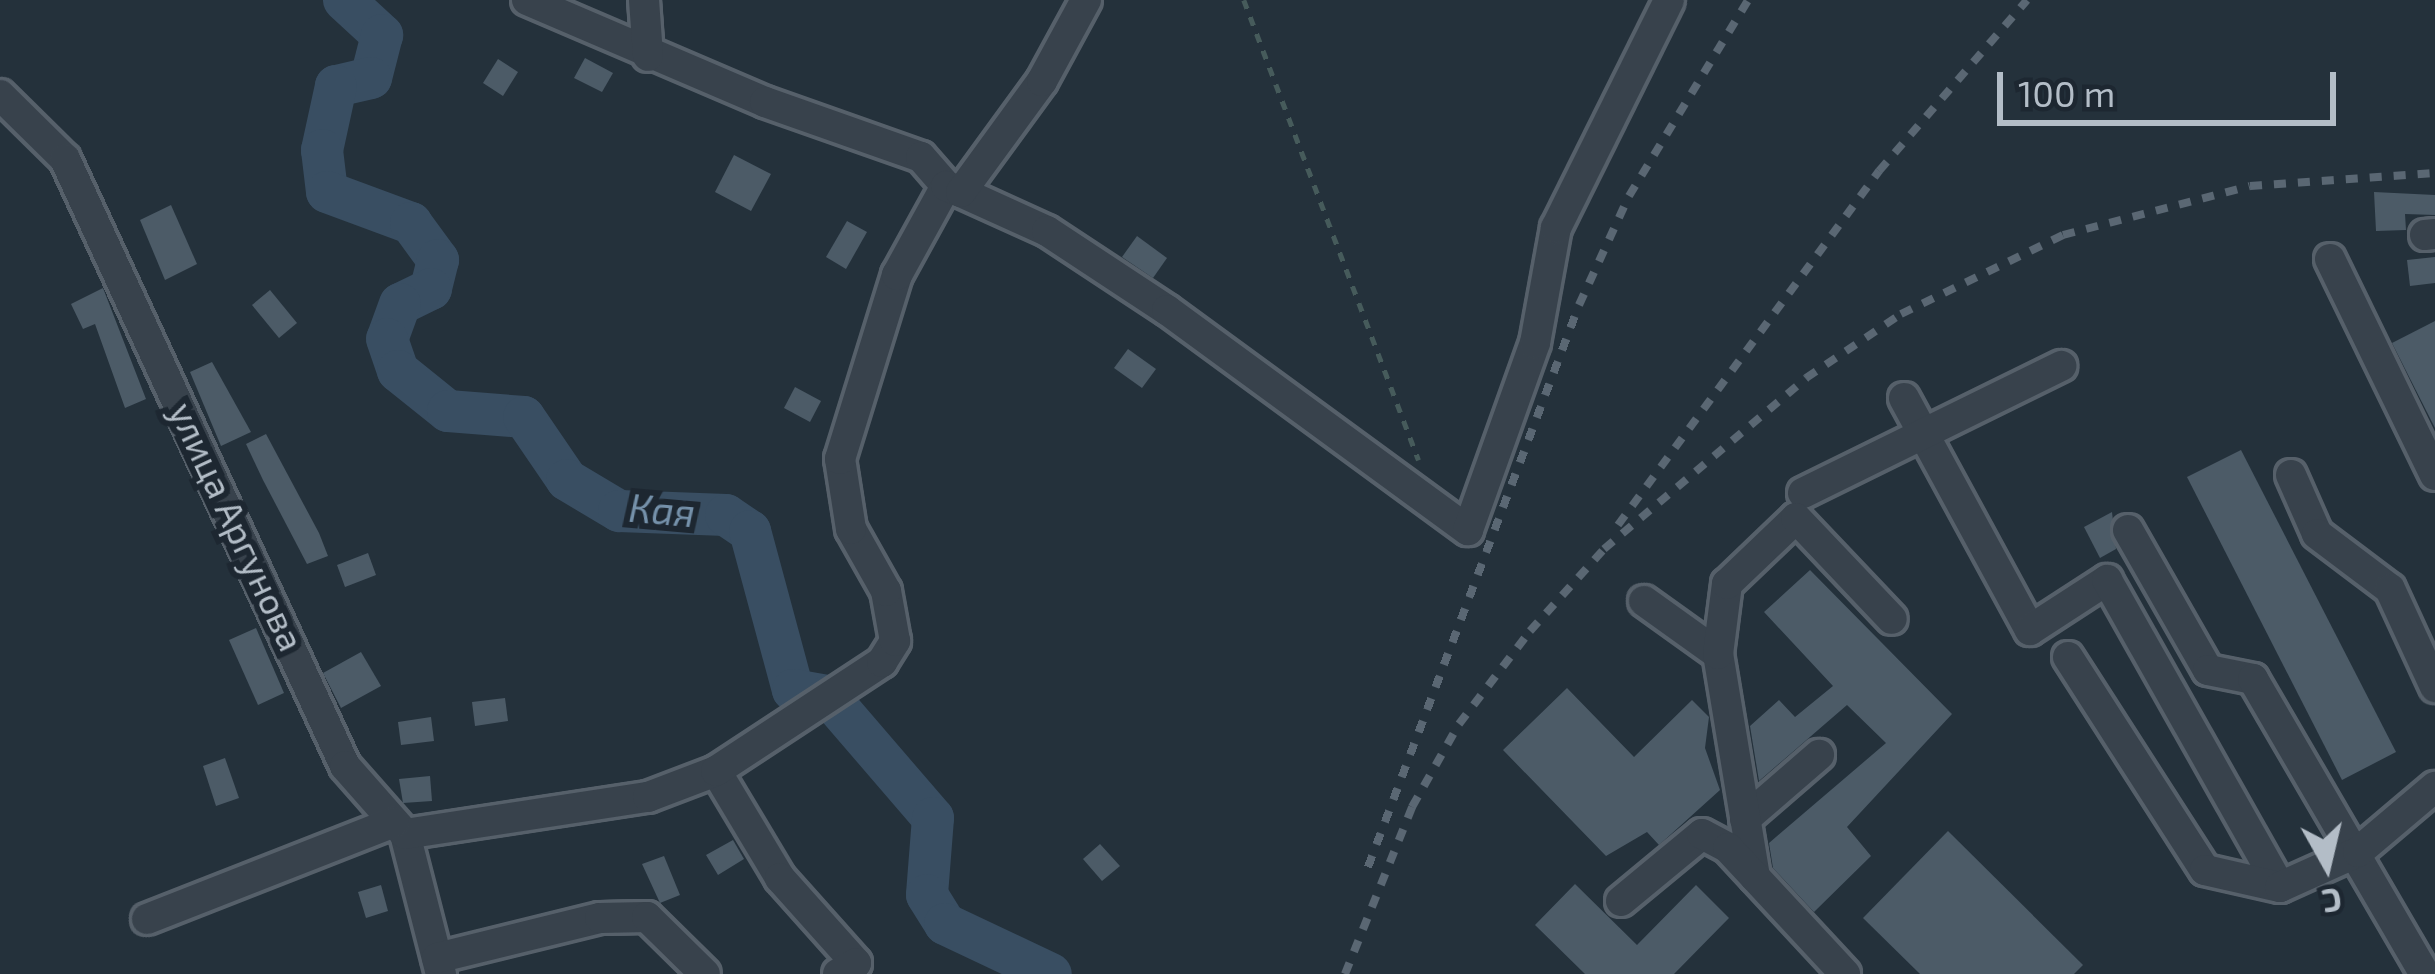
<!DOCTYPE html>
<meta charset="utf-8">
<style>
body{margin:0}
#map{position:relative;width:2435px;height:974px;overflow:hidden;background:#24313b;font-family:"Exo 2",sans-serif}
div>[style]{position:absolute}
.river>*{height:42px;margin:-21px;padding:0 21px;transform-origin:21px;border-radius:21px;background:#394e62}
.building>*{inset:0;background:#4c5b67}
.path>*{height:4.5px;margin-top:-2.25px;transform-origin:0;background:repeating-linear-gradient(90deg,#465b5b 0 9px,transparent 0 18px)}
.roads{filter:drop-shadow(3px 0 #56606a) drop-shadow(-3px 0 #56606a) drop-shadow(0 3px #56606a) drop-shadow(0 -3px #56606a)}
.minor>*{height:30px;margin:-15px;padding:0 15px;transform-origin:15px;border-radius:15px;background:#38424c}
.rail>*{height:8px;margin-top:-4px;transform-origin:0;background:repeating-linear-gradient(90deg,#5a6773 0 12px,transparent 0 24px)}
span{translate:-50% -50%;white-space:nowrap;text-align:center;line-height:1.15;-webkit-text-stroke:12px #1d2731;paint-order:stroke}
.street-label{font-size:36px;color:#b3bdc7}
.water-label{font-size:39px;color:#7591aa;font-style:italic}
.north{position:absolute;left:2267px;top:806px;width:120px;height:120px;-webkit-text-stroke:9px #1d2731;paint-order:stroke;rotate:172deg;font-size:33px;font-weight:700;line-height:48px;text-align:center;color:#b3bdc7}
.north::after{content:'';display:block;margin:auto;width:42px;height:54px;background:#b3bdc7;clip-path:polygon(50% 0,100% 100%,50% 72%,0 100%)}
.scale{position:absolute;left:1997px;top:72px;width:339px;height:54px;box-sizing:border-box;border:6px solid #b3bdc7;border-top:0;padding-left:15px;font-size:36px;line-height:42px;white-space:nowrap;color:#b3bdc7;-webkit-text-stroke:9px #1d2731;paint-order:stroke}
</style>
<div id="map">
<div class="river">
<i style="left:344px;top:0;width:52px;rotate:42.6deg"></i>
<i style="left:382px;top:35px;width:44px;rotate:104.3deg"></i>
<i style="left:371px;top:78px;width:36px;rotate:167deg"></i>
<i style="left:336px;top:86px;width:66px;rotate:102.3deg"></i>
<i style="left:322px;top:150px;width:42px;rotate:83.2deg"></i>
<i style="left:327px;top:192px;width:90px;rotate:20.3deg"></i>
<i style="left:411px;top:223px;width:46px;rotate:53.9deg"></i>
<i style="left:438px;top:260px;width:30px;rotate:104deg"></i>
<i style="left:431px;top:289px;width:34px;rotate:154deg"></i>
<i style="left:400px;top:304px;width:37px;rotate:110deg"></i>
<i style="left:387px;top:339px;width:34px;rotate:71deg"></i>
<i style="left:398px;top:371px;width:64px;rotate:38.7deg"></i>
<i style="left:448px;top:411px;width:76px;rotate:4.5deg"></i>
<i style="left:524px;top:417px;width:76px;rotate:55.7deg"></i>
<i style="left:567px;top:480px;width:61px;rotate:30.8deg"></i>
<i style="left:619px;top:511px;width:107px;rotate:2.1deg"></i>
<i style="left:726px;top:515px;width:29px;rotate:34deg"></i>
<i style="left:750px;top:531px;width:165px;rotate:74.9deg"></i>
<i style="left:793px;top:690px;width:36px;rotate:10deg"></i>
<i style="left:828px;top:696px;width:161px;rotate:49.3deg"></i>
<i style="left:933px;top:818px;width:77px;rotate:94.5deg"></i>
<i style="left:927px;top:895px;width:34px;rotate:58deg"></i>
<i style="left:945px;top:924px;width:117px;rotate:25.3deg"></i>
</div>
<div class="building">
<i style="clip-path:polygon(585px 58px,613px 73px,602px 92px,574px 78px)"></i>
<i style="clip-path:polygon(498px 59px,518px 72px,503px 96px,483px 83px)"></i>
<i style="clip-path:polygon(734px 155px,771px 174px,751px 211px,715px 192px)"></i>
<i style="clip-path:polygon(2374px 192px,2435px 195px,2435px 215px,2405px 214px,2406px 230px,2376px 231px)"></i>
<i style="clip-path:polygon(171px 205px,197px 264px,165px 280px,140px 220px)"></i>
<i style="clip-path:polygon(847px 221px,867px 232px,846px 269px,826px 257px)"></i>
<i style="clip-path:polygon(1137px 236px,1167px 258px,1153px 278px,1122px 257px)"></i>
<i style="clip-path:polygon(2435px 257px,2435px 283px,2410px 286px,2407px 260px)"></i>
<i style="clip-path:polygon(103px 288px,146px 399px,125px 408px,95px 324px,83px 329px,71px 304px)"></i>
<i style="clip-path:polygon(270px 290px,297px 323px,279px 338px,252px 305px)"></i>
<i style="clip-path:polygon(2435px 321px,2435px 428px,2392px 343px)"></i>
<i style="clip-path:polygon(1128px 349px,1156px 369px,1142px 388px,1114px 368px)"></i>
<i style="clip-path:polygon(212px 362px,251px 432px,221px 446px,190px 372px)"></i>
<i style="clip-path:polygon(795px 387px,821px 401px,810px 422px,784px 408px)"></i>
<i style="clip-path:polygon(266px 434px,319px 533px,328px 556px,307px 564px,263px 480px,246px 444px)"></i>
<i style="clip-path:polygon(2241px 450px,2396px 752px,2342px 780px,2187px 477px)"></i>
<i style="clip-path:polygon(2112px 512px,2116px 549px,2100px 558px,2084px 527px)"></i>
<i style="clip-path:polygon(368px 553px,376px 575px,345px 587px,337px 565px)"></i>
<i style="clip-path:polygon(1810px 570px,1952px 714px,1847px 827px,1871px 856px,1814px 912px,1773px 868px,1769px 843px,1886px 743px,1847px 705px,1759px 781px,1750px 726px,1779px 700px,1795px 717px,1833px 686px,1764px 612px)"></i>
<i style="clip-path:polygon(256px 628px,284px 693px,258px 705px,229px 640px)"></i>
<i style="clip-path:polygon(361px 652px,381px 686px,341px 708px,323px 673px)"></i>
<i style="clip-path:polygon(1567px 688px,1634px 757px,1692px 700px,1709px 717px,1705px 748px,1720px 790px,1659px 845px,1647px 832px,1606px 856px,1503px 750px)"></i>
<i style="clip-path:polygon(505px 698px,508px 721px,475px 726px,472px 702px)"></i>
<i style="clip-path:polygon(431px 717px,434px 741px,401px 745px,398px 722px)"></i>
<i style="clip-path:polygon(225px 758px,239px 798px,216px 806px,203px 766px)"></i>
<i style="clip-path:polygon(430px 776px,432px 801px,403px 803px,399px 779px)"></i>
<i style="clip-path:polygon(1948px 831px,2083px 965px,2074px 974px,1920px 974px,1863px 918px)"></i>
<i style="clip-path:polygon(733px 840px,744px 859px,718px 875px,706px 855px)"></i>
<i style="clip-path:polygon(1100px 844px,1120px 866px,1102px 881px,1083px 859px)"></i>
<i style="clip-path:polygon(664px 856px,680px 895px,660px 903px,642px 864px)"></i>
<i style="clip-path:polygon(1575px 884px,1637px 945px,1696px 885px,1729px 918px,1674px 974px,1585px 974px,1535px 925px)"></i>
<i style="clip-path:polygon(381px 885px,388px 911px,366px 918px,358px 892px)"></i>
</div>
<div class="path">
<i style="left:1244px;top:0;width:492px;rotate:69.2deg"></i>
</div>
<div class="roads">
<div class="minor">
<i style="left:527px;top:0;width:259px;rotate:23.2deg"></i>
<i style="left:765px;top:102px;width:165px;rotate:19.4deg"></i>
<i style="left:921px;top:157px;width:38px;rotate:49deg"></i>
<i style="left:644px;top:0;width:56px;rotate:85.9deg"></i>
<i style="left:0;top:95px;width:91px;rotate:44.6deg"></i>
<i style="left:65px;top:159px;width:668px;rotate:65.24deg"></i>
<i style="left:345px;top:766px;width:91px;rotate:48.6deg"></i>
<i style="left:405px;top:834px;width:145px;rotate:75.6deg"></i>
<i style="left:961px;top:192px;width:94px;rotate:24.4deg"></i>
<i style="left:1047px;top:231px;width:144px;rotate:33.4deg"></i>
<i style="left:1167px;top:310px;width:373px;rotate:36.2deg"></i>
<i style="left:1468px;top:530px;width:199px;rotate:-70.3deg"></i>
<i style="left:1535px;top:343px;width:117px;rotate:-79.7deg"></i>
<i style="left:1556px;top:228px;width:254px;rotate:-63.6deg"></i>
<i style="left:2425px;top:235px;width:10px;rotate:-6deg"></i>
<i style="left:2330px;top:259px;width:240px;rotate:64.1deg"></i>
<i style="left:1904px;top:398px;width:264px;rotate:61.5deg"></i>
<i style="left:2030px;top:630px;width:92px;rotate:-33deg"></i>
<i style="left:2107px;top:580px;width:352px;rotate:60.6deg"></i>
<i style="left:2291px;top:475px;width:64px;rotate:66.2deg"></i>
<i style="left:2317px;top:534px;width:91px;rotate:37deg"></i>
<i style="left:2390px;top:589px;width:108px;rotate:65.3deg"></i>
<i style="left:1803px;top:493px;width:288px;rotate:-26.2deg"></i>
<i style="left:2128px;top:530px;width:161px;rotate:60.3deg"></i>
<i style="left:2208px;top:670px;width:46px;rotate:11.3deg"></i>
<i style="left:2253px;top:679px;width:341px;rotate:59.8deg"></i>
<i style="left:1644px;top:601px;width:91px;rotate:35.6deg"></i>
<i style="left:2068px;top:657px;width:253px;rotate:57.3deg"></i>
<i style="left:2205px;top:870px;width:77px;rotate:12.8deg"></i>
<i style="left:2280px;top:887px;width:85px;rotate:-24.2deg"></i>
<i style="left:2358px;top:852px;width:101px;rotate:-40.2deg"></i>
<i style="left:716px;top:771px;width:125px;rotate:59.1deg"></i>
<i style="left:780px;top:878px;width:114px;rotate:48.2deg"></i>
<i style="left:856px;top:963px;width:21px;rotate:149deg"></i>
<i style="left:1745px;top:819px;width:98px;rotate:-40.9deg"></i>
<i style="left:405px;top:834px;width:246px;rotate:-8.7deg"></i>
<i style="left:648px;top:797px;width:73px;rotate:-20.9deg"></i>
<i style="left:716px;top:771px;width:199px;rotate:-33.3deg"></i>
<i style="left:882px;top:662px;width:25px;rotate:-58deg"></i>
<i style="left:895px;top:641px;width:51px;rotate:-100.2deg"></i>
<i style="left:886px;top:591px;width:71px;rotate:-119.4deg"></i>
<i style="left:851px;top:529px;width:71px;rotate:-98.9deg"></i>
<i style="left:840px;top:459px;width:193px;rotate:-72.8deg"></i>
<i style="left:897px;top:275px;width:102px;rotate:-61.2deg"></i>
<i style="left:946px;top:186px;width:16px;rotate:22deg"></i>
<i style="left:961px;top:192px;width:137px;rotate:-53.9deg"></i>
<i style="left:1042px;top:81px;width:92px;rotate:-61.5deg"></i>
<i style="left:1755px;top:877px;width:226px;rotate:-99.4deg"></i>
<i style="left:1718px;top:654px;width:71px;rotate:-82.7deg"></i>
<i style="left:1727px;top:584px;width:95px;rotate:-43.7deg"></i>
<i style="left:1796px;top:518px;width:139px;rotate:46.5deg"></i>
<i style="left:1621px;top:901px;width:105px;rotate:-39.6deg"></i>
<i style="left:1702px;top:834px;width:30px;rotate:28deg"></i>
<i style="left:1728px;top:848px;width:172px;rotate:47.1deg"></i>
<i style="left:147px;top:919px;width:265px;rotate:-21.4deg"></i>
<i style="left:437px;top:958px;width:168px;rotate:-13.8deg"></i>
<i style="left:600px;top:918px;width:47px;rotate:-1.2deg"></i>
<i style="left:647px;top:917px;width:81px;rotate:44.5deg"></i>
</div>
</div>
<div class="rail">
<i style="left:1618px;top:525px;width:440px;rotate:-53.6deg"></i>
<i style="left:1879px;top:171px;width:226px;rotate:-49.1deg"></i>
<i style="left:1368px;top:867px;width:600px;rotate:-69.42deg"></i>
<i style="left:1579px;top:305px;width:120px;rotate:-65.4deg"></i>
<i style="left:1629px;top:196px;width:229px;rotate:-58.7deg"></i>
<i style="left:1345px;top:974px;width:180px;rotate:-68.1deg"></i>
<i style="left:1412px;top:807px;width:95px;rotate:-60.5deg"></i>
<i style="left:1459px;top:724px;width:117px;rotate:-52.6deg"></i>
<i style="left:1530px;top:631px;width:110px;rotate:-47.9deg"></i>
<i style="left:1604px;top:549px;width:265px;rotate:-40.2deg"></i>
<i style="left:1806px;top:378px;width:115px;rotate:-34deg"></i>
<i style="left:1901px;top:314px;width:180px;rotate:-26deg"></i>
<i style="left:2063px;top:235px;width:193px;rotate:-14.7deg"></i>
<i style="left:2250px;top:186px;width:185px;rotate:-4deg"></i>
</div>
<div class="street-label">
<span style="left:238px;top:526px;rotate:65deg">улица Аргунова</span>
</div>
<div class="water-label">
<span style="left:662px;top:510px;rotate:5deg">Кая</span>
</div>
<div class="north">С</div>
<div class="scale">100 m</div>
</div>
